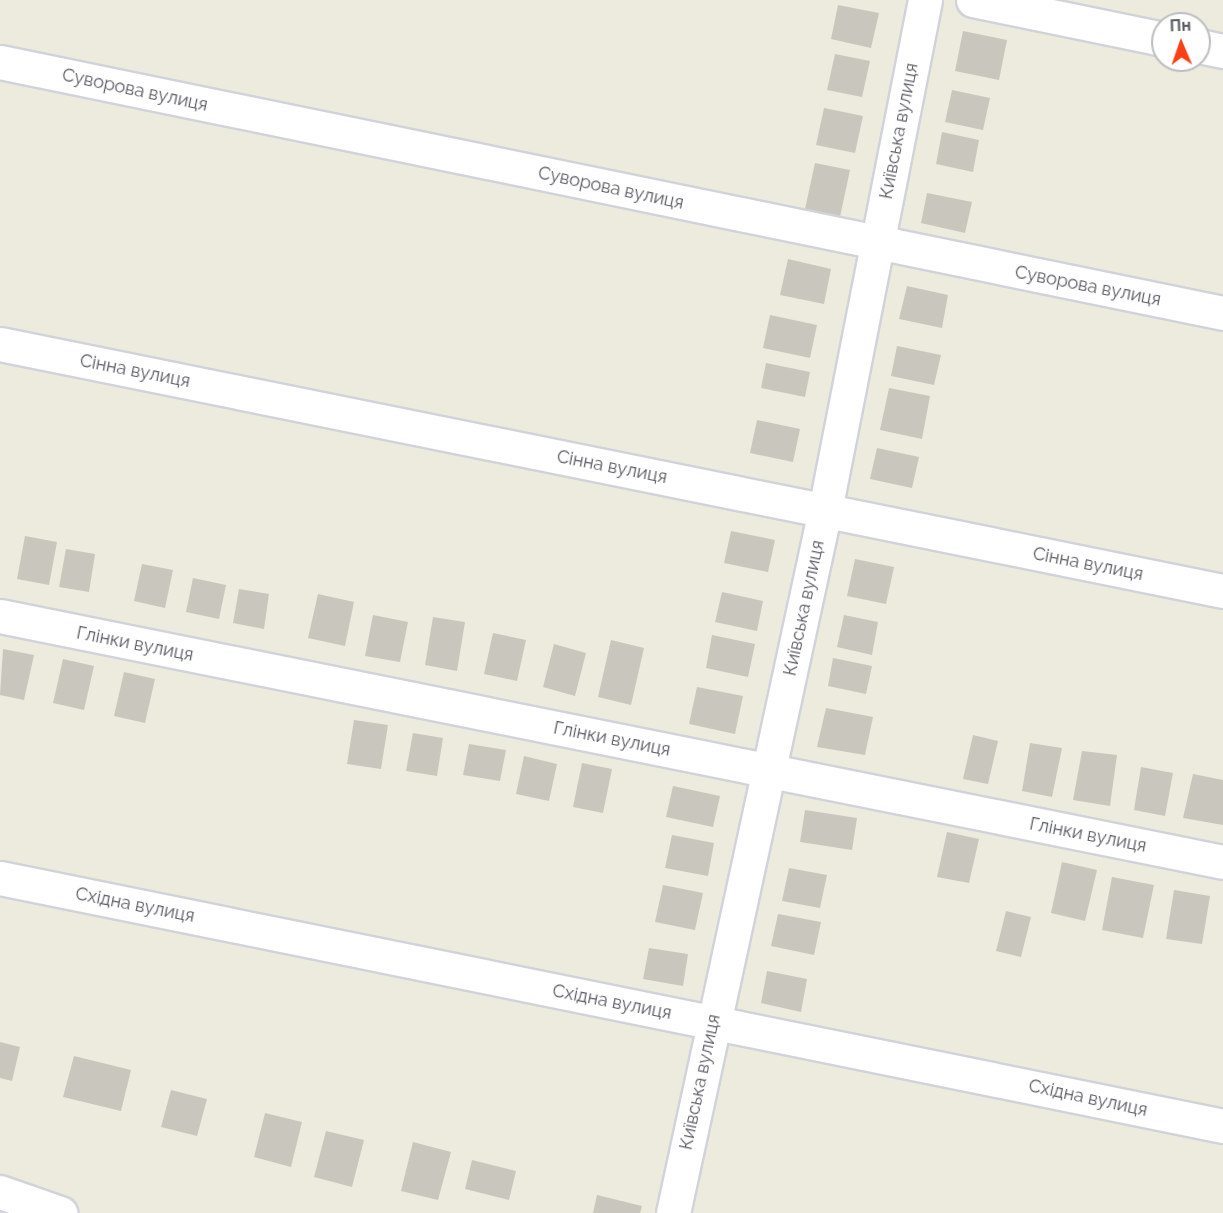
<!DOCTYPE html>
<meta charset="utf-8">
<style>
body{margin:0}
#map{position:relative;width:1223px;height:1213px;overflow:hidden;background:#edebdd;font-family:Raleway,sans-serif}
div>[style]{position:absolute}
.building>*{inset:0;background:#c9c7bd}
.roads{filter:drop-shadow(2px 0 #d1d3da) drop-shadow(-2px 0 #d1d3da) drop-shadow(0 2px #d1d3da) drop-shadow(0 -2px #d1d3da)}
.minor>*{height:33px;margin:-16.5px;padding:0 16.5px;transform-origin:16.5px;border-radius:16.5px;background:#fff}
span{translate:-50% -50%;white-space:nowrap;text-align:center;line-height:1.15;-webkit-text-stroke:4.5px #fff;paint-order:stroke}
.street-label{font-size:18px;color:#575a61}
.north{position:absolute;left:1151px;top:12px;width:60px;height:60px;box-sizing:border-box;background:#fff;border:2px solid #bcbdc0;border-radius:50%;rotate:358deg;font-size:16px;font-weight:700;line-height:24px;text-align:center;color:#575a61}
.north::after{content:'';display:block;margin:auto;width:21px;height:27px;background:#fc4015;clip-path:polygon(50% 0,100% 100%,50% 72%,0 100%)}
</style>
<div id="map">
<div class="building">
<i style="clip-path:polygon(838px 5px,879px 13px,871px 48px,831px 39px)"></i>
<i style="clip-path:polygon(963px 31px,1007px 40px,999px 80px,955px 71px)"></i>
<i style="clip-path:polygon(835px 54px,870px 61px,862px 97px,827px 90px)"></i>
<i style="clip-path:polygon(952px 90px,990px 98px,983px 130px,945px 122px)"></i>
<i style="clip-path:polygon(824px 108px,863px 116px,855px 153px,816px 145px)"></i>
<i style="clip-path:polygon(942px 132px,979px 140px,973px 172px,936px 164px)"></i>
<i style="clip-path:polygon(815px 163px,850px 170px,840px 217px,805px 209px)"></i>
<i style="clip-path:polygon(927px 193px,972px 202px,965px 233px,921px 223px)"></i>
<i style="clip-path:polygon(788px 259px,831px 269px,824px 304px,780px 295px)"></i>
<i style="clip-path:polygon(907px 286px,948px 295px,942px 328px,899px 319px)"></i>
<i style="clip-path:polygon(770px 315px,817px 325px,810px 358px,763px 348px)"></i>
<i style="clip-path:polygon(897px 346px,941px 355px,934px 385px,891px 376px)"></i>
<i style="clip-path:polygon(766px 363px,810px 372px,805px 397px,761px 388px)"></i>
<i style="clip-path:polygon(889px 388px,930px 396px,922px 439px,880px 430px)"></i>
<i style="clip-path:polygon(757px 420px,800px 429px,793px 462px,750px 453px)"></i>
<i style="clip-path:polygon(877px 448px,919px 457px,912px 488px,870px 479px)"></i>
<i style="clip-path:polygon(731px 531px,775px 540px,768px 572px,724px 563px)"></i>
<i style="clip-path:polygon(25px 536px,57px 542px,49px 585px,17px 579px)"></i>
<i style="clip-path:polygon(66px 549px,95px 554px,89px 592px,59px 587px)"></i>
<i style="clip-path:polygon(855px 559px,894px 567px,886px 604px,847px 596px)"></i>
<i style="clip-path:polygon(142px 564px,173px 570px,165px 608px,134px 601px)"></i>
<i style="clip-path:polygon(193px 578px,226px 585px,219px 619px,186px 612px)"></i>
<i style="clip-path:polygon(239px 589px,269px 594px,264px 629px,233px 623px)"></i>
<i style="clip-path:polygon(722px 592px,763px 601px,757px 631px,715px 622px)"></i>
<i style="clip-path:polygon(318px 594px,354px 602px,345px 646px,308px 638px)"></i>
<i style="clip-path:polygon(373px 615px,408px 622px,400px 662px,365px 656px)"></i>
<i style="clip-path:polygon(844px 615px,878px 622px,872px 655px,837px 647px)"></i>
<i style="clip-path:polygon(433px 617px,465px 622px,457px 671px,425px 665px)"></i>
<i style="clip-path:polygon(493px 633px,526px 640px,517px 681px,484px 674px)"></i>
<i style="clip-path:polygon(712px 635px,755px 644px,748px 677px,706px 668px)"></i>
<i style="clip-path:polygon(611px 640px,644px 648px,631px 705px,598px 697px)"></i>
<i style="clip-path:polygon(554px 644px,586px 653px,575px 696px,543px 687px)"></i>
<i style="clip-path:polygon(3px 649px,34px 655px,24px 700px,0 695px)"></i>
<i style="clip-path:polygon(833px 658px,872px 666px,866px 694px,828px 686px)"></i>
<i style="clip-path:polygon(63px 659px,94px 666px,84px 710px,53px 703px)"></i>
<i style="clip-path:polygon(124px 672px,155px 679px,145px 723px,114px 716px)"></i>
<i style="clip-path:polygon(697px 687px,743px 696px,735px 734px,689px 724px)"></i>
<i style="clip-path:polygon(826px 708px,873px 717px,865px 755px,817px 747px)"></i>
<i style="clip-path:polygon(354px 720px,388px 725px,381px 769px,347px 764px)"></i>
<i style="clip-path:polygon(413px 733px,443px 738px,437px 776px,406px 771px)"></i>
<i style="clip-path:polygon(973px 735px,998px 741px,988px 784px,963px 779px)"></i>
<i style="clip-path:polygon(1030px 743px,1062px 748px,1052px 797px,1022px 791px)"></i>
<i style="clip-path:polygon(469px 744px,506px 750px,500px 781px,463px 775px)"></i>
<i style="clip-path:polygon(1082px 751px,1117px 755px,1110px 806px,1073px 800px)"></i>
<i style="clip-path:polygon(524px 756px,557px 764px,549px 801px,516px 794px)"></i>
<i style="clip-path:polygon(582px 763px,612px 769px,603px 813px,573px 807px)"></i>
<i style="clip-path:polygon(1141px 767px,1173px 773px,1165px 816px,1134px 810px)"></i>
<i style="clip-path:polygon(1193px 774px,1223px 780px,1223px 825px,1183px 818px)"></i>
<i style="clip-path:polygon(673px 786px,720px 796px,713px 827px,666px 817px)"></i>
<i style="clip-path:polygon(805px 810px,857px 818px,852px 850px,800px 842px)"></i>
<i style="clip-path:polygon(947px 832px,979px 839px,969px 883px,937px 877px)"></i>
<i style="clip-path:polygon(672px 835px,714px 843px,708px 876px,665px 868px)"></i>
<i style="clip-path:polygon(1062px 862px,1097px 870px,1085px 921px,1051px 913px)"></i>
<i style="clip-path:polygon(789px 868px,827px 875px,820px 908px,782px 901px)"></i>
<i style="clip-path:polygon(1112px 877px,1154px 885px,1143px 938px,1102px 930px)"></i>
<i style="clip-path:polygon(663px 885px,703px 893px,695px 930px,655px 922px)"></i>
<i style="clip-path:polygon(1174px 890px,1210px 896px,1202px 944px,1166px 939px)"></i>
<i style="clip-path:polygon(1006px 911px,1031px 917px,1021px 957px,996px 951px)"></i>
<i style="clip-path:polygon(778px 914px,821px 922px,814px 955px,771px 946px)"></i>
<i style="clip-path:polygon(649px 948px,688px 954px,683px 986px,643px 979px)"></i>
<i style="clip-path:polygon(767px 971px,807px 979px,801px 1012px,761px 1003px)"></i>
<i style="clip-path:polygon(0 1042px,20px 1047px,12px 1081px,0 1078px)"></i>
<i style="clip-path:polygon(74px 1056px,131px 1070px,121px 1111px,63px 1097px)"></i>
<i style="clip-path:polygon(171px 1090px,207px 1099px,197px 1136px,161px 1127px)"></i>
<i style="clip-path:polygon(265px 1113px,302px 1122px,291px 1167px,254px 1157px)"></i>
<i style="clip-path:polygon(326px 1131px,364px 1140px,352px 1187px,314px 1177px)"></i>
<i style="clip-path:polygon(413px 1142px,451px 1152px,438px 1200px,401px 1191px)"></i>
<i style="clip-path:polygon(472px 1160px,516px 1171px,509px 1200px,465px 1189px)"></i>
<i style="clip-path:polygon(597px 1195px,642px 1206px,640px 1213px,593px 1213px)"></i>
</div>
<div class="roads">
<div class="minor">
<i style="left:973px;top:0;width:194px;rotate:11.6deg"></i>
<i style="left:1199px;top:46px;width:25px;rotate:12deg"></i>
<i style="left:0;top:62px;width:1248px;rotate:11.6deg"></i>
<i style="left:0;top:344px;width:1248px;rotate:11.42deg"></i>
<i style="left:0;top:616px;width:1247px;rotate:11.37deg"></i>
<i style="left:0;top:878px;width:1248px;rotate:11.46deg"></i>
<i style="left:0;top:1192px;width:64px;rotate:19.3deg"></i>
<i style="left:673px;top:1213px;width:719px;rotate:-77.8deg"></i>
<i style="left:825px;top:510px;width:520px;rotate:-78.91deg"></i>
</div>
</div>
<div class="street-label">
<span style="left:135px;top:90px;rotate:12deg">Суворова вулиця</span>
<span style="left:899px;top:131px;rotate:-79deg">Київська вулиця</span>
<span style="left:611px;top:188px;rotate:12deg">Суворова вулиця</span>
<span style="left:1088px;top:286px;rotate:11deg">Суворова вулиця</span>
<span style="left:135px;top:371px;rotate:11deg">Сінна вулиця</span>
<span style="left:612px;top:467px;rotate:11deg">Сінна вулиця</span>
<span style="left:1088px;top:564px;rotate:11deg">Сінна вулиця</span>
<span style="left:804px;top:608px;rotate:-78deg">Київська вулиця</span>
<span style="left:135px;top:644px;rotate:11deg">Глінки вулиця</span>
<span style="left:612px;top:739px;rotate:11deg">Глінки вулиця</span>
<span style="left:1088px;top:835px;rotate:11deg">Глінки вулиця</span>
<span style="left:135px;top:905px;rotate:11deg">Східна вулиця</span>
<span style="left:612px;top:1002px;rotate:11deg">Східна вулиця</span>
<span style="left:700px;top:1082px;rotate:-78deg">Київська вулиця</span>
<span style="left:1088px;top:1098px;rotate:12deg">Східна вулиця</span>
</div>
<div class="north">Пн</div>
</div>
